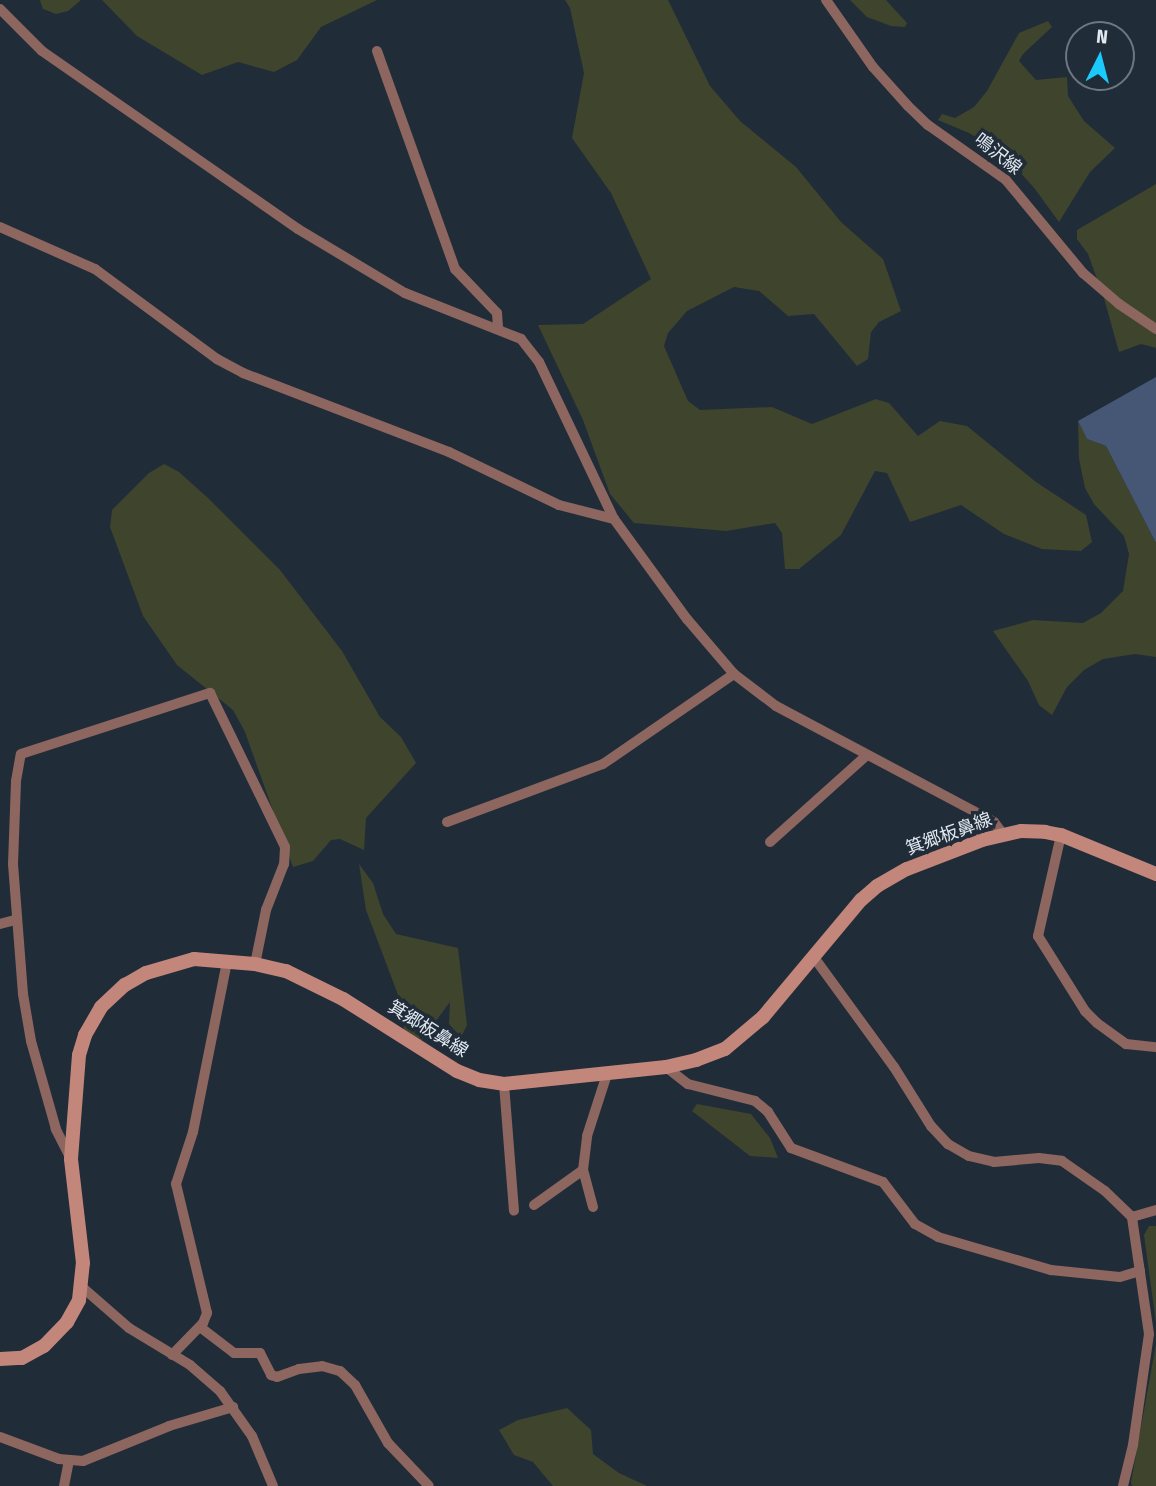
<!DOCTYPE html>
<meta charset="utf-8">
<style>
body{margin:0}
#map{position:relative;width:1156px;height:1486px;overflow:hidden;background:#212c39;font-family:"Fira Sans Condensed","Noto Sans JP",sans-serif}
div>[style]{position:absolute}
.green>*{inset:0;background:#3f442d}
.water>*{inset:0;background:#455774}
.street>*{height:10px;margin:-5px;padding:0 5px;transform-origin:5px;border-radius:5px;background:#8c665f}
.secondary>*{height:14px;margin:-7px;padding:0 7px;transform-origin:7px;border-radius:7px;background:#c3867b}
span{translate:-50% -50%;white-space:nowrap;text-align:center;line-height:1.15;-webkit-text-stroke:7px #212c39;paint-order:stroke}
.street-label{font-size:18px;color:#e0e8f0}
.north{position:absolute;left:1065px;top:21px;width:70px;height:70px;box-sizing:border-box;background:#212c39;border:2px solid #6d7782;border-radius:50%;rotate:6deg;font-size:19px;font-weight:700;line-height:28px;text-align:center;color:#e0e8f0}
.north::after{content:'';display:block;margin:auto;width:24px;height:32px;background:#1acafc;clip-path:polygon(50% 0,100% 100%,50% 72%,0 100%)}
</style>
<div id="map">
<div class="green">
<i style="clip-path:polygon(40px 0,81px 0,68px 11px,56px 14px,43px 9px)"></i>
<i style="clip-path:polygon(102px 0,377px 0,321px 27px,297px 60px,274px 72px,238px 62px,202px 75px,137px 36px)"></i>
<i style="clip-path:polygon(565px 0,668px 0,710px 86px,740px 121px,796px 167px,841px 222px,883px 259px,901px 311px,879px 322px,871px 332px,868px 359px,857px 366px,814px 314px,788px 316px,759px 291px,734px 287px,687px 311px,668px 333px,664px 346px,688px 401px,700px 410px,772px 407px,812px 424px,876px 399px,889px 403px,918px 436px,940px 421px,967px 426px,1036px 482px,1086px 515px,1092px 542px,1081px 551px,1042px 549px,1004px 534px,961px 505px,910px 522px,887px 473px,875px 471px,841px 535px,799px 569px,785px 569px,782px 533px,775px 523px,726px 531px,634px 523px,610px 494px,583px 420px,538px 325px,583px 324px,651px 279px,611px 193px,572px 138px,584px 73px,570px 8px)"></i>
<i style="clip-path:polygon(850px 0,886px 0,907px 23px,905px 27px,891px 26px,867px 17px)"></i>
<i style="clip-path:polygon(1048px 21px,1052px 27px,1023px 54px,1019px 61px,1036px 80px,1067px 77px,1068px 96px,1084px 121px,1115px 148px,1090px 172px,1059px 222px,1035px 189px,1003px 153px,969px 133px,938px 120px,942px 114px,955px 118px,974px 107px,987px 91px,1019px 33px)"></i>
<i style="clip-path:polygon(1156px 184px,1156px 348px,1141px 344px,1119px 352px,1104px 298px,1088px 254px,1077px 239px,1077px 230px)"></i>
<i style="clip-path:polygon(1078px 421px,1087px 439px,1106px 446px,1156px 543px,1156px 657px,1135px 654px,1103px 659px,1084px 670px,1067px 687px,1052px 715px,1039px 705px,1028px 681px,993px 631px,1033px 620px,1083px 623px,1101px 613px,1123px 591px,1129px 554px,1124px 536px,1094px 504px,1085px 488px,1079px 459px)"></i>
<i style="clip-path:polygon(164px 464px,179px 472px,208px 498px,280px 570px,342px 651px,380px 717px,401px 737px,416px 763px,366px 818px,364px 850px,340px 839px,331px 840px,313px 861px,293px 867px,245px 732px,233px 710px,177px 665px,143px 616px,110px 527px,112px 510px,149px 473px)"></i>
<i style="clip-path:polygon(359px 864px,373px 883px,383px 914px,396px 934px,458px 948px,467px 1025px,461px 1037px,449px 1024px,450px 1002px,421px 1041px,405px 1035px,397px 992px,366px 910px)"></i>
<i style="clip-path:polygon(697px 1104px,751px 1114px,770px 1138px,778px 1158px,750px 1156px,692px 1111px)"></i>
<i style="clip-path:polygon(1149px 1226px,1156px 1226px,1156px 1323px,1144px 1235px)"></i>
<i style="clip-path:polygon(1156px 1344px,1156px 1486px,1132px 1486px,1131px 1482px)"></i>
<i style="clip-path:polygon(567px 1408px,591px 1430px,593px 1454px,619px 1473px,647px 1486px,553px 1486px,533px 1462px,514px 1455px,499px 1430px,518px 1420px)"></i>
</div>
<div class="water">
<i style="clip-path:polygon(1156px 377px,1156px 543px,1106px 446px,1087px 439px,1078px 421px)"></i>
</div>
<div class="street">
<i style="left:826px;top:0;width:82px;rotate:55deg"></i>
<i style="left:873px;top:67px;width:52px;rotate:48.1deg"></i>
<i style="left:908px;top:106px;width:28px;rotate:44deg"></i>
<i style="left:928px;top:125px;width:95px;rotate:35.2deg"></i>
<i style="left:1006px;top:180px;width:121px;rotate:50.4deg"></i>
<i style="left:1083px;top:273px;width:48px;rotate:40.7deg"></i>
<i style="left:1119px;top:304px;width:45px;rotate:34deg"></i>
<i style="left:0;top:9px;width:59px;rotate:45deg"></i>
<i style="left:42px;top:51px;width:312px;rotate:34.8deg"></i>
<i style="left:298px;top:229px;width:125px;rotate:30.9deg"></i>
<i style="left:405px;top:293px;width:125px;rotate:21.6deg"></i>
<i style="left:521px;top:339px;width:29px;rotate:52deg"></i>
<i style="left:539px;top:362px;width:174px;rotate:64.5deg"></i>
<i style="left:614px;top:519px;width:124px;rotate:53.9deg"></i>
<i style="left:687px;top:619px;width:72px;rotate:49.5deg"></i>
<i style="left:734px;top:674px;width:53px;rotate:37.3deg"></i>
<i style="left:776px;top:706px;width:247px;rotate:28deg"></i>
<i style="left:994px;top:822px;width:15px;rotate:53deg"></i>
<i style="left:377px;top:51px;width:232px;rotate:70.3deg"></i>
<i style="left:455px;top:269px;width:61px;rotate:46.3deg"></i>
<i style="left:497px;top:313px;width:15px;rotate:86deg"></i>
<i style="left:0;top:227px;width:104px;rotate:23.9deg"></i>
<i style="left:95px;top:269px;width:152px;rotate:36.4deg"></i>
<i style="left:217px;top:359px;width:30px;rotate:28deg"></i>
<i style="left:243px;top:373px;width:221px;rotate:21deg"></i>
<i style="left:449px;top:452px;width:122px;rotate:25.7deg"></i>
<i style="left:559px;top:505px;width:57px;rotate:14.3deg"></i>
<i style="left:447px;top:822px;width:166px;rotate:-20.4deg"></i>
<i style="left:603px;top:764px;width:159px;rotate:-34.5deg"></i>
<i style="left:1061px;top:835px;width:104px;rotate:102.8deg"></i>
<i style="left:1038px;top:936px;width:89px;rotate:57.9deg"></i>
<i style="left:1085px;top:1011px;width:17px;rotate:45deg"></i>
<i style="left:1097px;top:1023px;width:36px;rotate:36deg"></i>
<i style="left:1126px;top:1044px;width:30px;rotate:6deg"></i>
<i style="left:770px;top:842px;width:130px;rotate:-41.9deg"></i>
<i style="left:0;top:924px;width:16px;rotate:-15deg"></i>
<i style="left:813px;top:956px;width:137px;rotate:53.9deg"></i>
<i style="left:894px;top:1067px;width:70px;rotate:57.9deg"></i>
<i style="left:931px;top:1126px;width:25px;rotate:47deg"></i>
<i style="left:948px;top:1144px;width:24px;rotate:30deg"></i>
<i style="left:969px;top:1156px;width:26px;rotate:13deg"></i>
<i style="left:994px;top:1162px;width:45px;rotate:-5.1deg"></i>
<i style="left:1039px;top:1158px;width:23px;rotate:7deg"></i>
<i style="left:1062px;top:1161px;width:52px;rotate:34.9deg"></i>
<i style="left:1105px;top:1191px;width:37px;rotate:44deg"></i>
<i style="left:666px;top:1067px;width:28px;rotate:38deg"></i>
<i style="left:688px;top:1084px;width:69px;rotate:14.2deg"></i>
<i style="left:755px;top:1101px;width:17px;rotate:40deg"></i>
<i style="left:768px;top:1112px;width:43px;rotate:57.4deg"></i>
<i style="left:791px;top:1148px;width:98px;rotate:20.3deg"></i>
<i style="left:883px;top:1182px;width:53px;rotate:52.7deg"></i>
<i style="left:915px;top:1224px;width:26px;rotate:29deg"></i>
<i style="left:938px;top:1237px;width:118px;rotate:16.3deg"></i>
<i style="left:1051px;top:1270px;width:69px;rotate:5.8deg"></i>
<i style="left:1120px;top:1277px;width:21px;rotate:-17deg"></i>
<i style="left:504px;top:1084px;width:127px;rotate:85.5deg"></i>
<i style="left:71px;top:1159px;width:34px;rotate:-117deg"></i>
<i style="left:56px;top:1129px;width:91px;rotate:-105.9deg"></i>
<i style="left:31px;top:1041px;width:48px;rotate:-99.7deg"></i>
<i style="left:23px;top:994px;width:130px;rotate:-94.4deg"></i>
<i style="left:13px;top:864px;width:83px;rotate:-87.9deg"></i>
<i style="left:16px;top:781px;width:27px;rotate:-80deg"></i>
<i style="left:21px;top:754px;width:199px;rotate:-17.9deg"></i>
<i style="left:210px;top:693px;width:171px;rotate:64deg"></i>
<i style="left:285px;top:847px;width:17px;rotate:93deg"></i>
<i style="left:284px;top:864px;width:49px;rotate:111.4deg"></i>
<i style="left:266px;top:910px;width:55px;rotate:101.5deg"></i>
<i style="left:534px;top:1205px;width:60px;rotate:-35.5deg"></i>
<i style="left:593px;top:1207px;width:38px;rotate:-105deg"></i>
<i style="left:583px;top:1170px;width:34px;rotate:-83deg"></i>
<i style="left:587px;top:1136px;width:65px;rotate:-72.1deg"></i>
<i style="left:82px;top:1287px;width:62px;rotate:41.1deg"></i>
<i style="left:129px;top:1328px;width:71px;rotate:31.2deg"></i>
<i style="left:190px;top:1365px;width:40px;rotate:41deg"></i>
<i style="left:220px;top:1391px;width:55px;rotate:54.6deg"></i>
<i style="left:252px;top:1436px;width:54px;rotate:67.2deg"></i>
<i style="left:200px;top:1327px;width:43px;rotate:37.4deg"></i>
<i style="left:234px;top:1353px;width:26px"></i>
<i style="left:260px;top:1353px;width:25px;rotate:63deg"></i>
<i style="left:271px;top:1375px;width:6px;rotate:18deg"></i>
<i style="left:277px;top:1377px;width:23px;rotate:-20deg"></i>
<i style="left:299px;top:1369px;width:23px;rotate:-7deg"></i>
<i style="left:322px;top:1366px;width:19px;rotate:16deg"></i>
<i style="left:340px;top:1371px;width:21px;rotate:43deg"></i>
<i style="left:355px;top:1385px;width:67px;rotate:60.4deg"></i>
<i style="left:388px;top:1443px;width:59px;rotate:46.4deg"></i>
<i style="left:172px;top:1355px;width:45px;rotate:-45.9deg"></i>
<i style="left:203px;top:1323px;width:11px;rotate:-68deg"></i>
<i style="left:207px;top:1313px;width:133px;rotate:-103.5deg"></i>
<i style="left:176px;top:1184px;width:55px;rotate:-71.9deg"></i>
<i style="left:193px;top:1132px;width:173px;rotate:-78.7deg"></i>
<i style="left:0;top:1437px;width:63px;rotate:20.4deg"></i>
<i style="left:59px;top:1459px;width:24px;rotate:5deg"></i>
<i style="left:83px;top:1461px;width:93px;rotate:-22.1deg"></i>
<i style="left:169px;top:1426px;width:67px;rotate:-16.5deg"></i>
<i style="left:64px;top:1486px;width:25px;rotate:-79deg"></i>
<i style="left:1123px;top:1486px;width:42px;rotate:-76.3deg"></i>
<i style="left:1133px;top:1445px;width:112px;rotate:-81.8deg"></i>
<i style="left:1149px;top:1334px;width:118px;rotate:-98.3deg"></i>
<i style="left:1132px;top:1217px;width:25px;rotate:-16deg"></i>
</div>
<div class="secondary">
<i style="left:0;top:1359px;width:22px;rotate:-3deg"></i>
<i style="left:22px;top:1358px;width:25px;rotate:-29deg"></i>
<i style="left:44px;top:1346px;width:33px;rotate:-46deg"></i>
<i style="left:67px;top:1322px;width:25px;rotate:-61deg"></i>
<i style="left:79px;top:1300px;width:37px;rotate:-84deg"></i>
<i style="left:83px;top:1263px;width:105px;rotate:-96.6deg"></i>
<i style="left:71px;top:1159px;width:104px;rotate:-85.6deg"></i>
<i style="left:79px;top:1055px;width:21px;rotate:-73deg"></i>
<i style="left:85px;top:1035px;width:32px;rotate:-60deg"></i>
<i style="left:101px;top:1007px;width:33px;rotate:-43deg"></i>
<i style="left:125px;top:985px;width:24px;rotate:-30deg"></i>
<i style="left:146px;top:973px;width:50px;rotate:-16.3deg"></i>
<i style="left:194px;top:959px;width:61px;rotate:4.7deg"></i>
<i style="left:255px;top:964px;width:32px;rotate:13deg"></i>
<i style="left:286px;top:971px;width:64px;rotate:26.2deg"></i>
<i style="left:343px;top:999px;width:135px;rotate:32.3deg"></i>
<i style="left:457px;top:1071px;width:24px;rotate:22deg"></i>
<i style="left:479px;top:1080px;width:25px;rotate:9deg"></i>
<i style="left:504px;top:1084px;width:163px;rotate:-6deg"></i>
<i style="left:666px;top:1067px;width:31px;rotate:-13deg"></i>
<i style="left:696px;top:1060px;width:31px;rotate:-21deg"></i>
<i style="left:725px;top:1049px;width:50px;rotate:-40.1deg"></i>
<i style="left:763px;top:1017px;width:153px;rotate:-50.1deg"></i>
<i style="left:861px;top:900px;width:21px;rotate:-41deg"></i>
<i style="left:877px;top:886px;width:34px;rotate:-30deg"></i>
<i style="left:907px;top:869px;width:80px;rotate:-21.1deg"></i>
<i style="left:982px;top:840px;width:40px;rotate:-13deg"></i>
<i style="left:1021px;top:831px;width:24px;rotate:2deg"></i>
<i style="left:1045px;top:832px;width:16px;rotate:11deg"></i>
<i style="left:1061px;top:835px;width:103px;rotate:22.3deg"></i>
</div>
<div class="street-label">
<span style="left:998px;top:154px;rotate:38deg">鳴沢線</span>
<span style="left:949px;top:834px;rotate:-20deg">箕郷板鼻線</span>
<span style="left:428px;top:1029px;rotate:32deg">箕郷板鼻線</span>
</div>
<div class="north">N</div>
</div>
